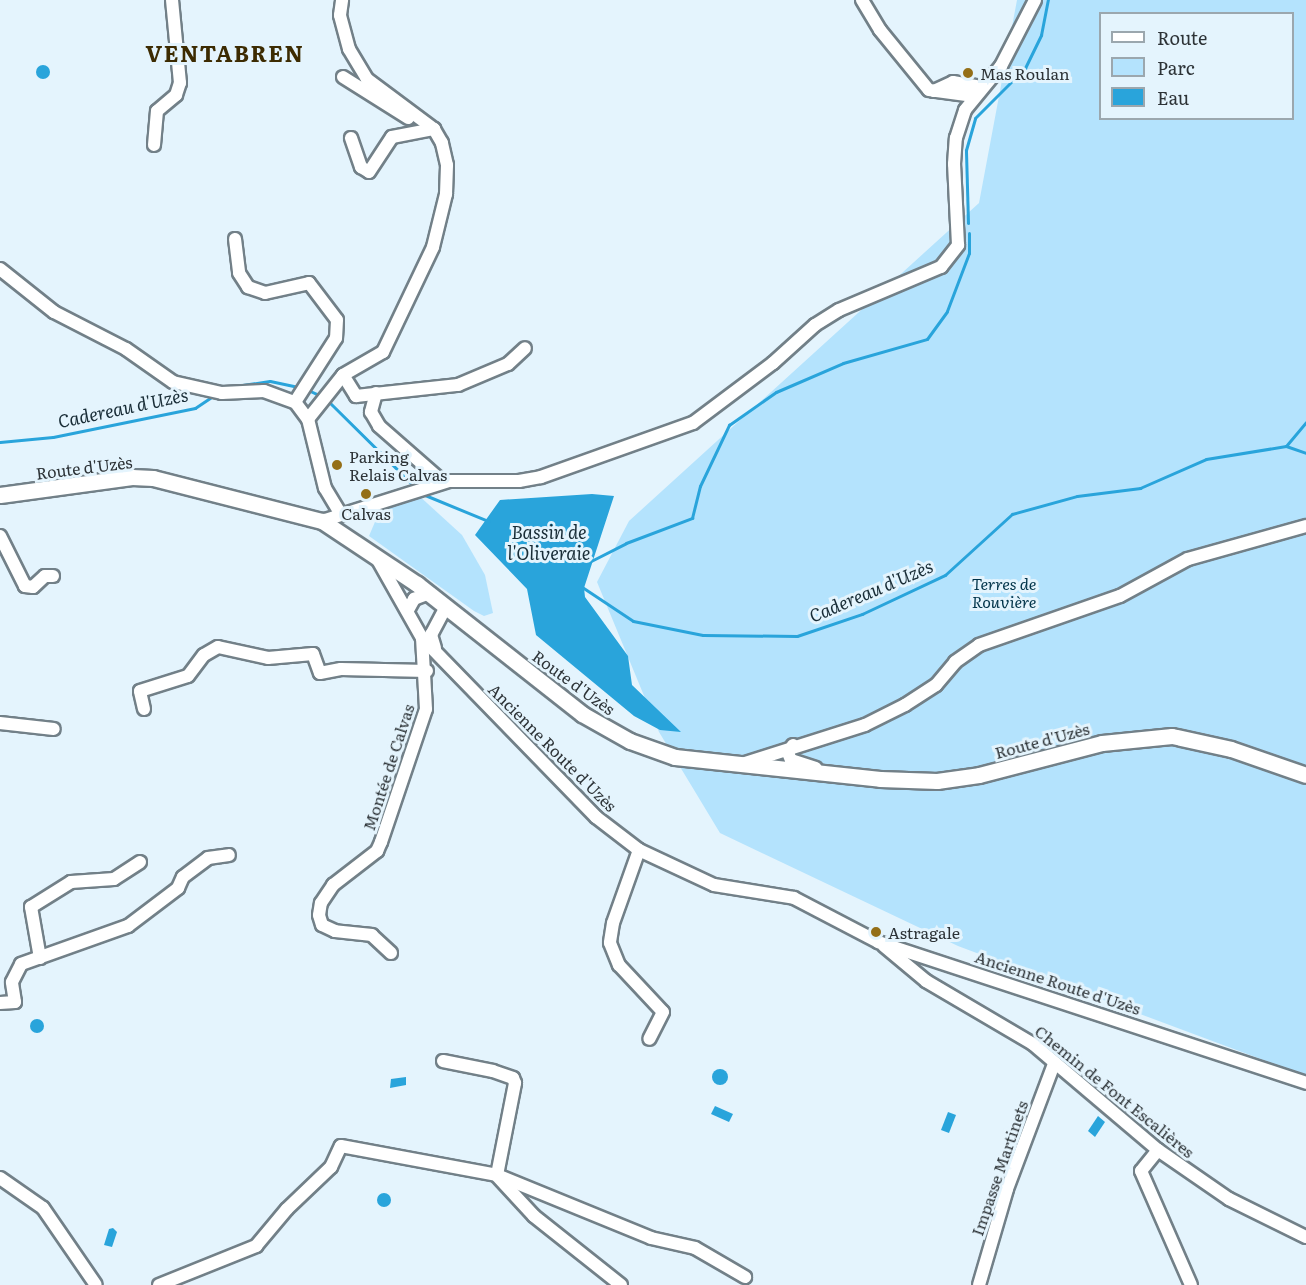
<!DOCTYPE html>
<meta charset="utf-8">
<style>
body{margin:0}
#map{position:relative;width:1306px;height:1285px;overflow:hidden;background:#e4f4fd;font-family:Literata,serif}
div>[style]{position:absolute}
.green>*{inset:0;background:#b4e3fd}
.water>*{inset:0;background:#29a4db}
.round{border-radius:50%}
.stream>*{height:3px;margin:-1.5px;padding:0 1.5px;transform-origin:1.5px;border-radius:1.5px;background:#29a4db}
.roads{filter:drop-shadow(2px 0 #728088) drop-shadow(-2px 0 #728088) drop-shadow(0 2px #728088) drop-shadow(0 -2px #728088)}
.minor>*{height:12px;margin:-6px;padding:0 6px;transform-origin:6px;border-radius:6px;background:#fff}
.major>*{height:15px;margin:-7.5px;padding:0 7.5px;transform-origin:7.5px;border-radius:7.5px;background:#fff}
.dots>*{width:16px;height:16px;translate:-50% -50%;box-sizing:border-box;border:3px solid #e4f4fd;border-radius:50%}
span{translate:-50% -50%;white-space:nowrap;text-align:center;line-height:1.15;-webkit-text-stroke:6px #e4f4fd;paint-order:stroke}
.poi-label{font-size:16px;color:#2d3337}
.left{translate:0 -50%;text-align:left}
.street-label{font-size:16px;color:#2d3337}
.park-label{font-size:16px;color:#003349;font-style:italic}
.water-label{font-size:18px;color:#182c36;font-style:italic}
.district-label{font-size:22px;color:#3c2b02;font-weight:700;letter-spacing:1.5px}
.legend{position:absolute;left:1099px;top:12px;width:195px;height:108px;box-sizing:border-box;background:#e4f4fd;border:2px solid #9ba7ae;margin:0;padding:8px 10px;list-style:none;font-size:18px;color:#2d3337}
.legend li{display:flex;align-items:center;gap:12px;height:30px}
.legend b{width:30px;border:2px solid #9ba7ae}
</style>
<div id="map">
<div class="green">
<i style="clip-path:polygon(evenodd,1017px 0,1306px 0,1306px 1076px,958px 946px,720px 833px,659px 732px,597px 582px,629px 521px,979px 203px,1017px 0,1100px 14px,1292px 14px,1292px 118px,1100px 118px,1100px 14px)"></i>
<i style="clip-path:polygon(416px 493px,462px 535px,485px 575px,493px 613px,484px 616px,474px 611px,369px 536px,383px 503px)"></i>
</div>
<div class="water">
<i class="round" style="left:36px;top:65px;width:14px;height:14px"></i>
<i style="clip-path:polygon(592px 494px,614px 496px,584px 588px,585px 597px,628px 656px,632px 685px,681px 732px,660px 730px,634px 716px,536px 635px,527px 589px,475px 535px,500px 500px)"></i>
<i class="round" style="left:30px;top:1019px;width:14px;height:14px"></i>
<i class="round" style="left:712px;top:1069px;width:16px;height:16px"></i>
<i style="clip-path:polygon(406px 1077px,406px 1085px,390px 1088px,391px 1079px)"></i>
<i style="clip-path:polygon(715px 1106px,733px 1114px,729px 1122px,711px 1114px)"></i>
<i style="clip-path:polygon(948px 1112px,956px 1115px,949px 1133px,941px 1130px)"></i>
<i style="clip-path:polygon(1098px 1116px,1105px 1122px,1095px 1137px,1088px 1131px)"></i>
<i class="round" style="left:377px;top:1193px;width:14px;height:14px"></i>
<i style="clip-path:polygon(113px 1228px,117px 1232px,112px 1247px,104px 1245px,109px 1229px)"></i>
</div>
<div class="stream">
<i style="left:968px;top:223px;width:73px;rotate:-91.6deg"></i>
<i style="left:966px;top:150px;width:33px;rotate:-74deg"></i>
<i style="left:975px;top:118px;width:71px;rotate:-45deg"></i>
<i style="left:1025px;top:68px;width:37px;rotate:-64deg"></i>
<i style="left:1041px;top:35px;width:36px;rotate:-79deg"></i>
<i style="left:229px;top:387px;width:41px;rotate:-8.3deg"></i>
<i style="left:270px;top:381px;width:30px;rotate:12deg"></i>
<i style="left:308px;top:390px;width:14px;rotate:25deg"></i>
<i style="left:327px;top:400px;width:125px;rotate:44.7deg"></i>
<i style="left:0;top:442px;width:53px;rotate:-5.4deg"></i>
<i style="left:53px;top:437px;width:145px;rotate:-11.5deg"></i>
<i style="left:195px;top:408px;width:22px;rotate:-34deg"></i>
<i style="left:1286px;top:446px;width:31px;rotate:-50deg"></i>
<i style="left:420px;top:493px;width:74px;rotate:22.4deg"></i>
<i style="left:591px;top:561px;width:39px;rotate:-27deg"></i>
<i style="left:626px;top:543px;width:71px;rotate:-20.7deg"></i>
<i style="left:692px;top:518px;width:33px;rotate:-76deg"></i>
<i style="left:700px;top:486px;width:68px;rotate:-64.6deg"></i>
<i style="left:729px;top:425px;width:57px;rotate:-35.1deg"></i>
<i style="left:776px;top:392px;width:73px;rotate:-23.4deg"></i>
<i style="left:843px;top:363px;width:87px;rotate:-15.9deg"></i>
<i style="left:927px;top:339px;width:34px;rotate:-54deg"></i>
<i style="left:947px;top:311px;width:62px;rotate:-69.2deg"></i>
<i style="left:969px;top:253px;width:20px;rotate:-90deg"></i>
<i style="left:582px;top:587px;width:61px;rotate:33.7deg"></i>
<i style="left:633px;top:621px;width:71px;rotate:11.3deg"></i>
<i style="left:703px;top:635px;width:94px;rotate:0.6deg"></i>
<i style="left:797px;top:636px;width:69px;rotate:-18.7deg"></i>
<i style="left:862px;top:614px;width:92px;rotate:-25.2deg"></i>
<i style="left:945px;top:575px;width:91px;rotate:-42.3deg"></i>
<i style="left:1012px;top:514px;width:67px;rotate:-15.5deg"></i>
<i style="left:1077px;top:496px;width:64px;rotate:-7.2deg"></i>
<i style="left:1140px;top:488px;width:72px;rotate:-23.7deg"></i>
<i style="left:1206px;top:459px;width:81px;rotate:-9.2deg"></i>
<i style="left:1286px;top:446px;width:21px;rotate:19deg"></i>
</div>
<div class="roads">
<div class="minor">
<i style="left:862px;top:0;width:35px;rotate:59deg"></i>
<i style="left:880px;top:30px;width:77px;rotate:50.8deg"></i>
<i style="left:929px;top:90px;width:45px;rotate:7.6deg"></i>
<i style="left:343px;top:77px;width:77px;rotate:32.2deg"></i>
<i style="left:934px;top:91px;width:21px;rotate:-25deg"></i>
<i style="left:953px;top:82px;width:27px;rotate:10deg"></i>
<i style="left:351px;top:138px;width:31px;rotate:71deg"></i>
<i style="left:361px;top:167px;width:9px;rotate:32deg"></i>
<i style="left:369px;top:172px;width:42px;rotate:-56.7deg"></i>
<i style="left:392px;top:137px;width:43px;rotate:-10.8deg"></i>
<i style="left:154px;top:145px;width:34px;rotate:-85deg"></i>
<i style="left:157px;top:111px;width:25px;rotate:-40deg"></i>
<i style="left:176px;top:95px;width:13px;rotate:-72deg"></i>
<i style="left:180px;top:83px;width:83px;rotate:-95.5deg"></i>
<i style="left:235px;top:239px;width:34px;rotate:83deg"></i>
<i style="left:239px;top:273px;width:17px;rotate:57deg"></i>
<i style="left:248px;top:287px;width:18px;rotate:19deg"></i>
<i style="left:265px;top:293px;width:45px;rotate:-12.8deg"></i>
<i style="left:309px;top:283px;width:46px;rotate:52.9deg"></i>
<i style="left:337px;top:320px;width:18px;rotate:93deg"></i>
<i style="left:336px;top:338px;width:76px;rotate:122.6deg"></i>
<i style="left:0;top:269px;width:69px;rotate:38.5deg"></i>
<i style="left:54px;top:312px;width:81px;rotate:27.2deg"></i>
<i style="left:126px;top:349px;width:57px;rotate:35.1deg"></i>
<i style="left:173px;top:382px;width:50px;rotate:12.7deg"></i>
<i style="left:222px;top:393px;width:42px;rotate:-2.7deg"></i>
<i style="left:264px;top:391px;width:33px;rotate:20deg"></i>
<i style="left:295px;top:402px;width:21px;rotate:53deg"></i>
<i style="left:308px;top:419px;width:71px;rotate:76.2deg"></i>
<i style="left:325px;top:488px;width:29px;rotate:59deg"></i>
<i style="left:343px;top:375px;width:25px;rotate:58deg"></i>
<i style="left:356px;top:396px;width:103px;rotate:-6.2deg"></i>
<i style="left:458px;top:385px;width:54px;rotate:-22.8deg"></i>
<i style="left:508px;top:364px;width:23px;rotate:-43deg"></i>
<i style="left:376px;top:393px;width:20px;rotate:105deg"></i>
<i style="left:371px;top:412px;width:16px;rotate:60deg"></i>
<i style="left:379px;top:426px;width:85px;rotate:41.2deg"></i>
<i style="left:308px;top:419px;width:56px;rotate:-51.5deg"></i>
<i style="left:343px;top:375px;width:46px;rotate:-29.9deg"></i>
<i style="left:383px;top:352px;width:116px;rotate:-64.5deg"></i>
<i style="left:433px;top:247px;width:55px;rotate:-76.2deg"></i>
<i style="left:446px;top:194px;width:29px;rotate:-88deg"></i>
<i style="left:447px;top:165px;width:23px;rotate:-103deg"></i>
<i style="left:442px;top:143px;width:16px;rotate:-120deg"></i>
<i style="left:434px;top:129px;width:84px;rotate:-143.3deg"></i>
<i style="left:367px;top:79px;width:35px;rotate:-121deg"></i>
<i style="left:349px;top:49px;width:35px;rotate:-105deg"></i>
<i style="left:340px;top:15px;width:15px;rotate:-82deg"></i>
<i style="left:322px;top:521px;width:133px;rotate:-17.5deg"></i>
<i style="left:449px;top:481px;width:70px"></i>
<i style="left:519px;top:481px;width:22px;rotate:-10deg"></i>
<i style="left:541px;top:477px;width:161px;rotate:-19.6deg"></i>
<i style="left:693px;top:423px;width:100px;rotate:-36.9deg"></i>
<i style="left:773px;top:363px;width:57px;rotate:-42.1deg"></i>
<i style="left:815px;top:325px;width:28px;rotate:-32deg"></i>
<i style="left:839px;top:310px;width:111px;rotate:-22.9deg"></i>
<i style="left:941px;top:267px;width:28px;rotate:-52deg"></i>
<i style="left:958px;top:245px;width:81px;rotate:-92.8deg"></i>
<i style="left:954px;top:164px;width:26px;rotate:-86deg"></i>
<i style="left:956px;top:138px;width:29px;rotate:-72deg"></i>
<i style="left:965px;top:110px;width:57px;rotate:-50.7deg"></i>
<i style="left:1001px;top:66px;width:74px;rotate:-62.7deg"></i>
<i style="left:0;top:536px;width:56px;rotate:63.4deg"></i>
<i style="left:25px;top:586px;width:8px;rotate:7deg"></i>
<i style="left:33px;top:587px;width:16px;rotate:-43deg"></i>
<i style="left:45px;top:576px;width:8px"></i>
<i style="left:378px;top:560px;width:90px;rotate:60.6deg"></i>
<i style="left:422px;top:638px;width:250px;rotate:45.8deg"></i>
<i style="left:596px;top:817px;width:54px;rotate:37.5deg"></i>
<i style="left:639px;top:850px;width:83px;rotate:25deg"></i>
<i style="left:714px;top:885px;width:81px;rotate:9.2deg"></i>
<i style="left:794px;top:898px;width:95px;rotate:27.6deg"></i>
<i style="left:878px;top:942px;width:451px;rotate:18.2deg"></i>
<i style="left:408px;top:610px;width:13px;rotate:-61deg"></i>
<i style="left:414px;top:599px;width:17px;rotate:-21deg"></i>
<i style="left:435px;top:648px;width:14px;rotate:-107deg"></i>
<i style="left:431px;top:635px;width:32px;rotate:-62deg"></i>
<i style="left:144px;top:709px;width:18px;rotate:-103deg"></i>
<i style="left:140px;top:691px;width:50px;rotate:-17.4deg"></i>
<i style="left:188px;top:676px;width:26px;rotate:-53deg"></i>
<i style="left:204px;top:655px;width:16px;rotate:-30deg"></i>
<i style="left:218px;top:647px;width:51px;rotate:12.4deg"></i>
<i style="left:268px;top:658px;width:45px;rotate:-5.1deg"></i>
<i style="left:313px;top:654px;width:20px;rotate:70deg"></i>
<i style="left:320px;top:673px;width:21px;rotate:-11deg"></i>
<i style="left:341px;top:669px;width:86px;rotate:1.3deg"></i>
<i style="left:0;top:723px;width:54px;rotate:6.3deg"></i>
<i style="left:793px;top:745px;width:9px;rotate:122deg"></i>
<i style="left:788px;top:753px;width:8px;rotate:67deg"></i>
<i style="left:791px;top:760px;width:26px;rotate:18deg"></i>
<i style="left:742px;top:764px;width:129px;rotate:-17.6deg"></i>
<i style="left:865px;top:725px;width:45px;rotate:-26.6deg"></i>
<i style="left:905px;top:705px;width:37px;rotate:-33deg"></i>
<i style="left:936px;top:685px;width:30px;rotate:-50deg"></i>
<i style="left:955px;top:662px;width:29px;rotate:-35deg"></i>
<i style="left:979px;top:645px;width:149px;rotate:-19.2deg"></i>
<i style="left:1120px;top:596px;width:77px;rotate:-28.6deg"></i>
<i style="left:1188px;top:559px;width:123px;rotate:-15.6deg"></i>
<i style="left:639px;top:850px;width:77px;rotate:109.6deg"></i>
<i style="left:613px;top:923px;width:20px;rotate:99deg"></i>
<i style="left:610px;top:943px;width:24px;rotate:68deg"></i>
<i style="left:619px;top:965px;width:64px;rotate:46.9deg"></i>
<i style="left:663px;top:1012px;width:30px;rotate:117deg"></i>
<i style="left:884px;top:946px;width:55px;rotate:39.8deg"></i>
<i style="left:926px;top:981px;width:124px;rotate:30.5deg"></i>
<i style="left:1033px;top:1044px;width:164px;rotate:40.3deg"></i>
<i style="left:1158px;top:1150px;width:86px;rotate:34.6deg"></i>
<i style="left:1229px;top:1199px;width:86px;rotate:26.3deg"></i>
<i style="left:391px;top:953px;width:26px;rotate:-137deg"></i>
<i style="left:372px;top:935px;width:37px;rotate:-174deg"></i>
<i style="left:335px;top:931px;width:14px;rotate:-155deg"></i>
<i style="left:322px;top:925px;width:10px;rotate:-107deg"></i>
<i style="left:319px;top:915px;width:12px;rotate:-81deg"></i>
<i style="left:321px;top:903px;width:22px;rotate:-56deg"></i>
<i style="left:333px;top:885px;width:56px;rotate:-37.7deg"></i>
<i style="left:377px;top:851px;width:10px;rotate:-66deg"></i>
<i style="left:381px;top:842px;width:140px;rotate:-71.3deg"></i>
<i style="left:426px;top:709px;width:71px;rotate:-93.2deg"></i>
<i style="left:40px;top:958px;width:52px;rotate:-100deg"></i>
<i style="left:31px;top:907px;width:47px;rotate:-32deg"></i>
<i style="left:71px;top:882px;width:43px;rotate:-4deg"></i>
<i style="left:114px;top:879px;width:31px;rotate:-33deg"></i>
<i style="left:0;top:1003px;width:15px;rotate:-4deg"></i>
<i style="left:15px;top:1002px;width:20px;rotate:-99deg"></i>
<i style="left:12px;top:982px;width:20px;rotate:-63deg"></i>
<i style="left:21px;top:964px;width:114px;rotate:-19.6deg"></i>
<i style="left:128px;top:926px;width:63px;rotate:-37.2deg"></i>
<i style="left:178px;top:888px;width:12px;rotate:-66deg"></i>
<i style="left:183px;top:877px;width:31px;rotate:-37deg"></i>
<i style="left:208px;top:858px;width:21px;rotate:-8deg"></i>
<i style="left:1158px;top:1150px;width:27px;rotate:129deg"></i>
<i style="left:1141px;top:1171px;width:124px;rotate:66.3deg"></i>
<i style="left:497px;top:1175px;width:166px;rotate:22.2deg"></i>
<i style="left:651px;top:1238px;width:45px;rotate:12.8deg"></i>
<i style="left:695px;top:1248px;width:58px;rotate:30.1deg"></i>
<i style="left:497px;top:1176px;width:54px;rotate:47.2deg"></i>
<i style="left:534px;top:1216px;width:111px;rotate:38.4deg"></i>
<i style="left:0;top:1178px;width:52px;rotate:34.9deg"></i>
<i style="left:43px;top:1208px;width:93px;rotate:55.5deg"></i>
<i style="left:159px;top:1285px;width:105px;rotate:-21.9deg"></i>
<i style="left:256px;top:1246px;width:48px;rotate:-50deg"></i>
<i style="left:287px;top:1209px;width:61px;rotate:-43.7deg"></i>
<i style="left:331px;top:1167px;width:23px;rotate:-65deg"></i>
<i style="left:341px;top:1146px;width:159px;rotate:10.5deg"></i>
<i style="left:497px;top:1175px;width:94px;rotate:-78.9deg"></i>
<i style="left:515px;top:1083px;width:5px;rotate:-112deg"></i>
<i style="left:513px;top:1078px;width:21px;rotate:-161deg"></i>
<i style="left:493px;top:1071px;width:51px;rotate:-168.7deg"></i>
<i style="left:979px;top:1285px;width:100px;rotate:-73.7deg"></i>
<i style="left:1007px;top:1189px;width:134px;rotate:-69.4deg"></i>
</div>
<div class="major">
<i style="left:0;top:495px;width:133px;rotate:-7.8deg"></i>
<i style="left:132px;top:477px;width:21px;rotate:3deg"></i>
<i style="left:153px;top:478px;width:174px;rotate:14.3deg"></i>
<i style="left:322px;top:521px;width:114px;rotate:33.6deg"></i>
<i style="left:417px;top:584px;width:210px;rotate:38.2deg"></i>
<i style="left:582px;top:714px;width:55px;rotate:29.4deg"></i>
<i style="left:630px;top:741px;width:48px;rotate:19.6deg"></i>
<i style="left:675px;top:757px;width:206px;rotate:6.1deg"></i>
<i style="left:880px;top:779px;width:57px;rotate:2deg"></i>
<i style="left:937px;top:781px;width:42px;rotate:-8.1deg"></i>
<i style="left:979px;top:775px;width:127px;rotate:-14.6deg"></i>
<i style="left:1102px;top:743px;width:70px;rotate:-5.7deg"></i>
<i style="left:1172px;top:736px;width:60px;rotate:12.4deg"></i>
<i style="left:1231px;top:749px;width:79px;rotate:19.1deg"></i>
</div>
</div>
<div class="dots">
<i style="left:968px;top:73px;background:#946f18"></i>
<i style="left:337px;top:465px;background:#946f18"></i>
<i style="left:366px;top:494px;background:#946f18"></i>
<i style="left:876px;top:932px;background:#946f18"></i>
</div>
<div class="poi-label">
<span class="left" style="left:980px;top:73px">Mas Roulan</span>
<span class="left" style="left:349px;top:465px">Parking<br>Relais Calvas</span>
<span style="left:366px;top:513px">Calvas</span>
<span class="left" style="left:888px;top:932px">Astragale</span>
</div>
<div class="street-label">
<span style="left:84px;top:467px;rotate:-7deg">Route d'Uzès</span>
<span style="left:574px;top:682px;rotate:36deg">Route d'Uzès</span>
<span style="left:1042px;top:740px;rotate:-15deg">Route d'Uzès</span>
<span style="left:553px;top:747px;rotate:45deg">Ancienne Route d'Uzès</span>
<span style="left:388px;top:767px;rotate:-72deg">Montée de Calvas</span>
<span style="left:1058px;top:982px;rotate:18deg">Ancienne Route d'Uzès</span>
<span style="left:1115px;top:1091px;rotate:39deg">Chemin de Font Escalières</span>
<span style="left:999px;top:1168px;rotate:-71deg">Impasse Martinets</span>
</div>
<div class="park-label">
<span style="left:1004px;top:592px">Terres de<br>Rouvière</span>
</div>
<div class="water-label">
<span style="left:123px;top:408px;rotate:-12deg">Cadereau d'Uzès</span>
<span style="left:549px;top:543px">Bassin de<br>l'Oliveraie</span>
<span style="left:871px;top:591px;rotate:-23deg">Cadereau d'Uzès</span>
</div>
<div class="district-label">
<span style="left:225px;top:53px">VENTABREN</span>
</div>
<ul class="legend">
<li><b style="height:8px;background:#fff"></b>Route</li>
<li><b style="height:16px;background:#b4e3fd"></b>Parc</li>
<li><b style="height:16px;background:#29a4db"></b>Eau</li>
</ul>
</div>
